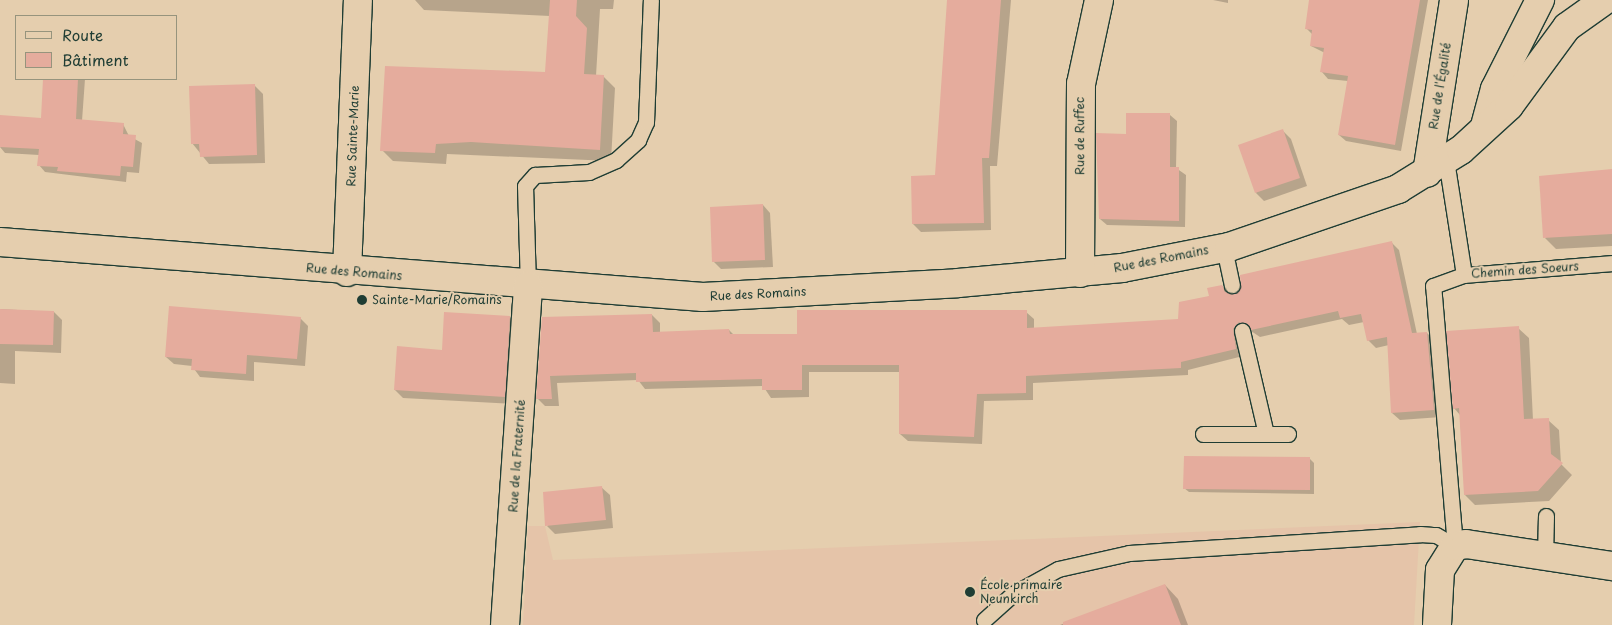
<!DOCTYPE html>
<meta charset="utf-8">
<style>
body{margin:0}
#map{position:relative;width:1612px;height:625px;overflow:hidden;background:#e5ceae;font-family:"Playpen Sans",sans-serif}
div>[style]{position:absolute}
.built>*{inset:0;background:#e5c4a9}
.shadow>*{inset:0;background:#0003}
.building>*{inset:0;background:#e5ac9d}
.roads{filter:drop-shadow(1px 0 #1f3d34) drop-shadow(-1px 0 #1f3d34) drop-shadow(0 1px #1f3d34) drop-shadow(0 -1px #1f3d34)}
.service>*{height:15px;margin:-7.5px;padding:0 7.5px;transform-origin:7.5px;border-radius:7.5px;background:#e5ceae}
.minor>*{height:28px;margin:-14px;padding:0 14px;transform-origin:14px;border-radius:14px;background:#e5ceae}
.dots>*{width:14px;height:14px;translate:-50% -50%;box-sizing:border-box;border:2px solid #e5ceae;border-radius:50%}
span{translate:-50% -50%;white-space:nowrap;text-align:center;line-height:1.15;-webkit-text-stroke:4px #e5ceae;paint-order:stroke}
.street-label{font-size:12px;color:#1f3d34}
.poi-label{font-size:12px;color:#1f3d34}
.left{translate:0 -50%;text-align:left}
.legend{position:absolute;left:15px;top:15px;width:162px;height:65px;box-sizing:border-box;background:#e5ceae;border:1px solid #96947d;margin:0;padding:6px 9px;list-style:none;font-size:15px;color:#1f3d34}
.legend li{display:flex;align-items:center;gap:10px;height:25px}
.legend b{width:25px;border:1px solid #96947d}
</style>
<div id="map">
<div class="built">
<i style="clip-path:polygon(1420px 522px,1414px 625px,523px 625px,528px 526px,545px 526px,553px 560px)"></i>
</div>
<div class="shadow">
<i style="clip-path:polygon(415px 0,614px 0,613px 9px,600px 9px,596px 76px,603px 76px,615px 88px,611px 161px,447px 154px,446px 164px,393px 161px,382px 150px,546px 74px,550px 16px,424px 10px)"></i>
<i style="clip-path:polygon(949px 0,1011px 0,997px 166px,990px 166px,991px 230px,921px 232px,913px 224px,936px 177px)"></i>
<i style="clip-path:polygon(1213px 0,1228px 0,1228px 3px)"></i>
<i style="clip-path:polygon(1311px 0,1428px 0,1401px 151px,1346px 141px,1339px 135px,1348px 81px,1328px 79px,1322px 72px,1325px 53px,1311px 46px,1313px 35px,1307px 29px)"></i>
<i style="clip-path:polygon(45px 79px,85px 79px,82px 121px,123px 124px,129px 136px,142px 143px,139px 173px,127px 172px,126px 182px,45px 172px,39px 165px,39px 155px,5px 153px,0 147px,0 126px,42px 119px)"></i>
<i style="clip-path:polygon(254px 85px,263px 94px,265px 163px,209px 164px,192px 143px)"></i>
<i style="clip-path:polygon(1170px 115px,1177px 121px,1176px 168px,1186px 175px,1185px 227px,1107px 225px,1100px 219px,1127px 135px)"></i>
<i style="clip-path:polygon(1283px 131px,1291px 139px,1307px 186px,1264px 201px,1256px 193px)"></i>
<i style="clip-path:polygon(1612px 171px,1612px 246px,1556px 249px,1545px 238px)"></i>
<i style="clip-path:polygon(763px 205px,770px 213px,773px 267px,721px 269px,713px 261px)"></i>
<i style="clip-path:polygon(1392px 243px,1399px 250px,1417px 334px,1427px 333px,1435px 341px,1441px 417px,1400px 420px,1392px 413px,1389px 345px,1376px 348px,1368px 340px,1364px 322px,1349px 325px,1342px 319px,1260px 337px,1248px 329px,1243px 356px,1188px 370px,1188px 375px,1033px 383px,1033px 400px,984px 401px,982px 444px,908px 441px,900px 434px,900px 372px,809px 372px,809px 397px,771px 398px,763px 386px,645px 389px,638px 380px,557px 383px,559px 406px,545px 406px,537px 398px,543px 318px,652px 315px,660px 323px,660px 333px,729px 330px,734px 335px,798px 336px,1026px 312px,1034px 319px,1034px 329px,1179px 320px,1222px 286px,1235px 295px)"></i>
<i style="clip-path:polygon(0 309px,54px 312px,62px 320px,61px 353px,15px 351px,15px 384px,0 383px)"></i>
<i style="clip-path:polygon(510px 317px,518px 325px,513px 404px,403px 398px,395px 390px,443px 351px)"></i>
<i style="clip-path:polygon(300px 318px,308px 326px,305px 366px,254px 362px,254px 381px,200px 377px,192px 366px,174px 364px,166px 357px)"></i>
<i style="clip-path:polygon(1518px 328px,1529px 338px,1533px 420px,1548px 420px,1559px 430px,1561px 464px,1572px 475px,1549px 501px,1475px 505px,1465px 495px,1460px 415px,1454px 408px)"></i>
<i style="clip-path:polygon(1310px 459px,1314px 463px,1314px 494px,1189px 492px,1184px 488px)"></i>
<i style="clip-path:polygon(601px 487px,610px 495px,613px 528px,555px 534px,547px 526px)"></i>
<i style="clip-path:polygon(1165px 585px,1178px 599px,1188px 625px,1060px 625px)"></i>
</div>
<div class="building">
<i style="clip-path:polygon(550px 0,577px 0,576px 16px,587px 28px,584px 74px,604px 75px,600px 150px,471px 142px,436px 144px,435px 153px,380px 151px,385px 66px,545px 72px)"></i>
<i style="clip-path:polygon(947px 0,1001px 0,989px 158px,982px 158px,984px 223px,912px 224px,911px 176px,935px 175px)"></i>
<i style="clip-path:polygon(1309px 0,1420px 0,1395px 145px,1338px 135px,1348px 76px,1320px 72px,1324px 48px,1310px 46px,1312px 30px,1305px 29px)"></i>
<i style="clip-path:polygon(43px 79px,78px 79px,76px 119px,124px 123px,123px 134px,136px 135px,133px 167px,121px 166px,120px 176px,57px 171px,58px 167px,37px 166px,39px 149px,0 147px,0 115px,41px 118px)"></i>
<i style="clip-path:polygon(255px 84px,257px 155px,200px 157px,199px 144px,191px 144px,189px 86px)"></i>
<i style="clip-path:polygon(1126px 113px,1170px 113px,1170px 167px,1179px 167px,1179px 221px,1099px 219px,1096px 133px,1126px 134px)"></i>
<i style="clip-path:polygon(1283px 129px,1300px 178px,1255px 193px,1238px 145px)"></i>
<i style="clip-path:polygon(1612px 169px,1612px 234px,1543px 238px,1539px 176px)"></i>
<i style="clip-path:polygon(763px 204px,765px 260px,712px 262px,710px 207px)"></i>
<i style="clip-path:polygon(1392px 241px,1412px 333px,1427px 332px,1434px 410px,1391px 413px,1387px 337px,1367px 341px,1361px 314px,1340px 318px,1338px 311px,1251px 330px,1239px 322px,1233px 329px,1236px 349px,1181px 362px,1181px 368px,1026px 376px,1026px 393px,977px 394px,974px 437px,899px 434px,899px 365px,802px 365px,802px 390px,762px 390px,762px 379px,636px 382px,636px 373px,550px 376px,552px 399px,536px 399px,542px 317px,652px 314px,653px 332px,729px 329px,730px 334px,797px 334px,797px 310px,1027px 310px,1027px 328px,1178px 319px,1179px 302px,1209px 296px,1207px 288px,1222px 285px,1225px 292px,1234px 294px,1241px 287px,1240px 275px)"></i>
<i style="clip-path:polygon(169px 306px,301px 317px,297px 359px,247px 355px,246px 374px,191px 370px,192px 359px,165px 357px)"></i>
<i style="clip-path:polygon(0 309px,54px 311px,53px 345px,0 344px)"></i>
<i style="clip-path:polygon(444px 312px,510px 316px,505px 397px,394px 390px,397px 346px,442px 350px)"></i>
<i style="clip-path:polygon(1519px 326px,1524px 419px,1549px 418px,1551px 454px,1563px 463px,1538px 491px,1464px 495px,1459px 408px,1453px 409px,1446px 331px)"></i>
<i style="clip-path:polygon(1184px 456px,1310px 457px,1310px 490px,1183px 489px)"></i>
<i style="clip-path:polygon(602px 486px,606px 520px,545px 526px,543px 492px)"></i>
<i style="clip-path:polygon(1165px 584px,1181px 625px,1063px 625px,1063px 622px)"></i>
</div>
<div class="roads">
<div class="service">
<i style="left:1446px;top:160px;width:116px;rotate:81.1deg"></i>
<i style="left:1464px;top:275px;width:148px;rotate:-4.6deg"></i>
<i style="left:1224px;top:248px;width:38px;rotate:78deg"></i>
<i style="left:528px;top:286px;width:100px;rotate:-91.7deg"></i>
<i style="left:525px;top:186px;width:15px;rotate:-48deg"></i>
<i style="left:535px;top:175px;width:54px;rotate:-3.2deg"></i>
<i style="left:589px;top:172px;width:30px;rotate:-24deg"></i>
<i style="left:616px;top:160px;width:30px;rotate:-42deg"></i>
<i style="left:638px;top:140px;width:20px;rotate:-66deg"></i>
<i style="left:646px;top:122px;width:122px;rotate:-87.7deg"></i>
<i style="left:1203px;top:434px;width:63px"></i>
<i style="left:1266px;top:434px;width:106px;rotate:-103.1deg"></i>
<i style="left:1266px;top:434px;width:22px"></i>
<i style="left:1455px;top:546px;width:261px;rotate:-94.8deg"></i>
<i style="left:1433px;top:286px;width:33px;rotate:-20deg"></i>
<i style="left:1545px;top:556px;width:40px;rotate:-88.6deg"></i>
<i style="left:984px;top:620px;width:39px;rotate:-42deg"></i>
<i style="left:1013px;top:594px;width:51px;rotate:-29.1deg"></i>
<i style="left:1058px;top:569px;width:73px;rotate:-12.7deg"></i>
<i style="left:1129px;top:553px;width:292px;rotate:-3.7deg"></i>
<i style="left:1420px;top:534px;width:16px;rotate:4deg"></i>
<i style="left:1436px;top:535px;width:22px;rotate:30deg"></i>
</div>
<div class="minor">
<i style="left:1485px;top:126px;width:38px;rotate:-75deg"></i>
<i style="left:1495px;top:89px;width:100px;rotate:-63.2deg"></i>
<i style="left:1427px;top:173px;width:175px;rotate:-81.1deg"></i>
<i style="left:0;top:242px;width:705px;rotate:4.47deg"></i>
<i style="left:703px;top:297px;width:255px;rotate:-3.1deg"></i>
<i style="left:958px;top:283px;width:165px;rotate:-5.2deg"></i>
<i style="left:1122px;top:268px;width:109px;rotate:-11.1deg"></i>
<i style="left:1229px;top:247px;width:179px;rotate:-18.9deg"></i>
<i style="left:1398px;top:189px;width:74px;rotate:-31.8deg"></i>
<i style="left:1461px;top:150px;width:65px;rotate:-42.5deg"></i>
<i style="left:1509px;top:106px;width:98px;rotate:-53.7deg"></i>
<i style="left:1567px;top:27px;width:47px;rotate:-35.4deg"></i>
<i style="left:347px;top:272px;width:272px;rotate:-87.7deg"></i>
<i style="left:1080px;top:273px;width:189px;rotate:-89.7deg"></i>
<i style="left:1081px;top:84px;width:86px;rotate:-77.9deg"></i>
<i style="left:505px;top:625px;width:340px;rotate:-86.1deg"></i>
<i style="left:1437px;top:625px;width:55px;rotate:-86.9deg"></i>
<i style="left:1440px;top:570px;width:28px;rotate:-58deg"></i>
<i style="left:1455px;top:546px;width:11px;rotate:-10deg"></i>
<i style="left:1466px;top:544px;width:148px;rotate:8.6deg"></i>
</div>
</div>
<div class="dots">
<i style="left:362px;top:300px;background:#1f3d34"></i>
<i style="left:970px;top:592px;background:#1f3d34"></i>
</div>
<div class="street-label">
<span style="left:1440px;top:86px;rotate:-81deg">Rue de l'Égalité</span>
<span style="left:353px;top:136px;rotate:-88deg">Rue Sainte-Marie</span>
<span style="left:1080px;top:136px;rotate:-90deg">Rue de Ruffec</span>
<span style="left:1161px;top:259px;rotate:-11deg">Rue des Romains</span>
<span style="left:1525px;top:270px;rotate:-4deg">Chemin des Soeurs</span>
<span style="left:354px;top:272px;rotate:5deg">Rue des Romains</span>
<span style="left:758px;top:294px;rotate:-3deg">Rue des Romains</span>
<span style="left:517px;top:456px;rotate:-86deg">Rue de la Fraternité</span>
</div>
<div class="poi-label">
<span class="left" style="left:372px;top:300px">Sainte-Marie/Romains</span>
<span class="left" style="left:980px;top:592px">École primaire<br>Neunkirch</span>
</div>
<ul class="legend">
<li><b style="height:6px;background:#e5ceae"></b>Route</li>
<li><b style="height:14px;background:#e5ac9d"></b>Bâtiment</li>
</ul>
</div>
